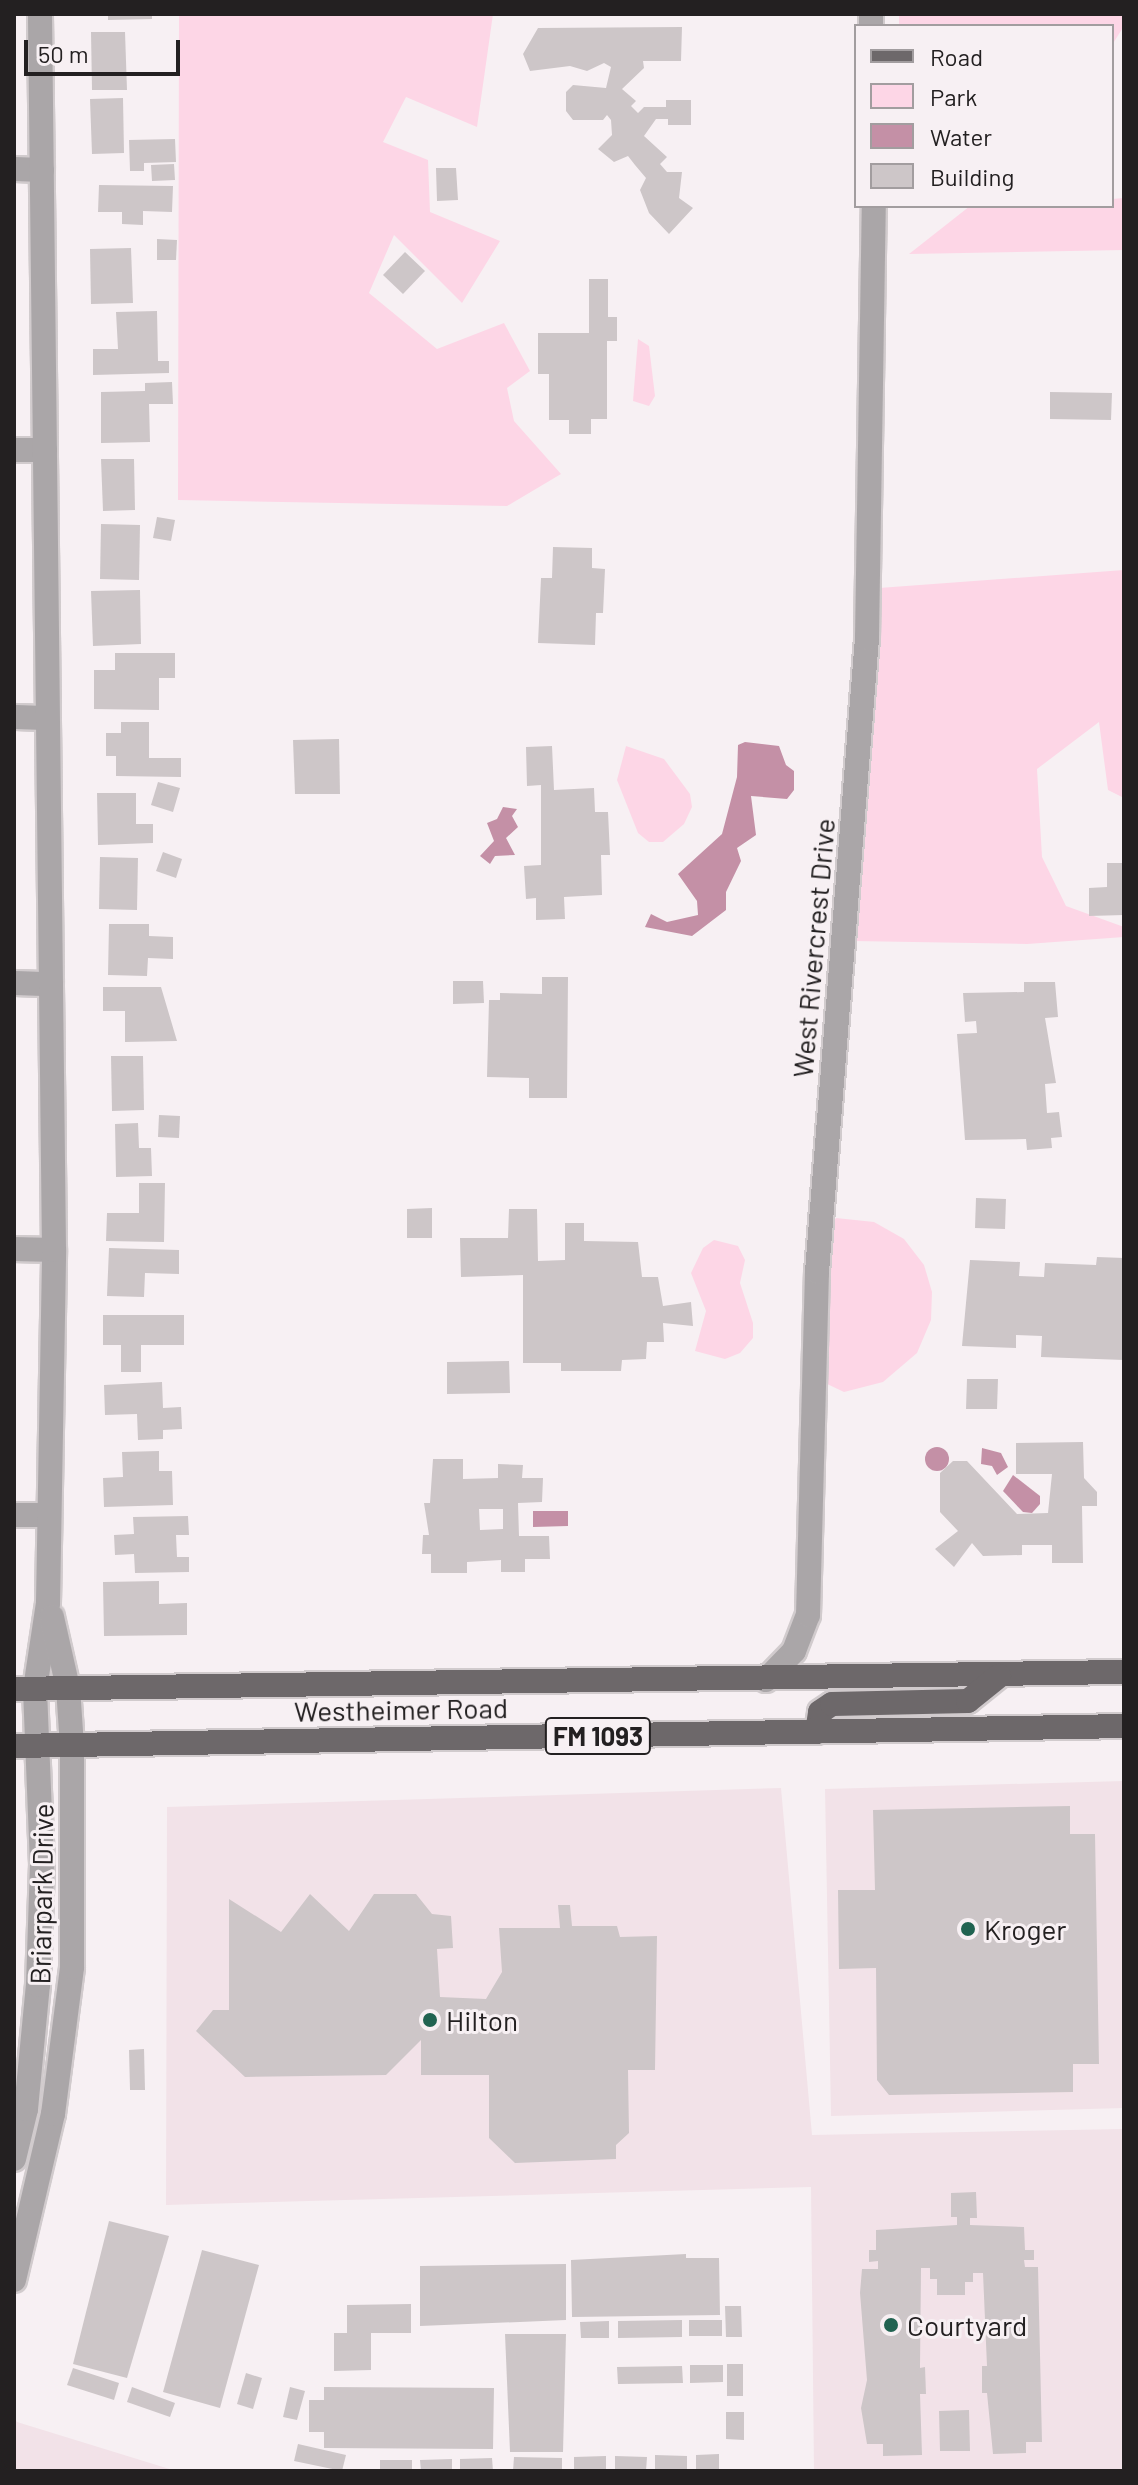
<!DOCTYPE html>
<style>
body{margin:0}
#map{position:relative;width:1138px;height:2485px;overflow:hidden;background:#f7f0f3;font-family:Barlow,sans-serif}
div>[style]{position:absolute}
.built>*{inset:0;background:#f2e2e8}
.green>*{inset:0;background:#fdd6e6}
.water>*{inset:0;background:#c490a6}
.round{border-radius:50%}
.building>*{inset:0;background:#cdc6c8}
.roads{filter:drop-shadow(2px 0 #d1cbcd) drop-shadow(-2px 0 #d1cbcd) drop-shadow(0 2px #d1cbcd) drop-shadow(0 -2px #d1cbcd)}
.minor>*{height:24px;margin:-12px;padding:0 12px;transform-origin:12px;border-radius:12px;background:#aaa6a8}
.major>*{height:24px;margin:-12px;padding:0 12px;transform-origin:12px;border-radius:12px;background:#6d686a}
.dots>*{width:22px;height:22px;translate:-50% -50%;box-sizing:border-box;border:4px solid #f7f0f3;border-radius:50%}
span{translate:-50% -50%;white-space:nowrap;text-align:center;line-height:1.15;-webkit-text-stroke:6px #f7f0f3;paint-order:stroke}
.shield-label span{padding:2px 6px;background:#f7f0f3;border:2px solid;border-radius:6px;-webkit-text-stroke-width:0}
.shield-label{font-size:26px;color:#232021;font-weight:700}
.street-label{font-size:28px;color:#232021}
.poi-label{font-size:28px;color:#232021}
.left{translate:0 -50%;text-align:left}
.frame{position:absolute;inset:0;border:16px solid #232021;pointer-events:none}
.legend{position:absolute;left:854px;top:24px;width:260px;height:184px;box-sizing:border-box;background:#f7f0f3;border:2px solid #a29d9f;margin:0;padding:10px 14px;list-style:none;font-size:24px;color:#232021}
.legend li{display:flex;align-items:center;gap:16px;height:40px}
.legend b{width:40px;border:2px solid #a29d9f}
.scale{position:absolute;left:24px;top:40px;width:156px;height:36px;box-sizing:border-box;border:4px solid #232021;border-top:0;padding-left:10px;font-size:24px;line-height:28px;white-space:nowrap;color:#232021;-webkit-text-stroke:6px #f7f0f3;paint-order:stroke}
</style>
<div id="map">
<div class="built">
<i style="clip-path:polygon(1124px 1781px,1124px 2108px,831px 2116px,825px 1789px)"></i>
<i style="clip-path:polygon(781px 1788px,812px 2135px,1124px 2129px,1124px 2471px,814px 2471px,811px 2187px,166px 2205px,167px 1807px)"></i>
<i style="clip-path:polygon(14px 2417px,17px 2422px,176px 2471px,14px 2471px)"></i>
</div>
<div class="green">
<i style="clip-path:polygon(179px 14px,493px 14px,477px 127px,406px 97px,383px 142px,428px 160px,430px 212px,500px 241px,462px 303px,394px 235px,369px 293px,437px 349px,504px 323px,530px 371px,507px 388px,514px 421px,561px 474px,507px 506px,178px 500px)"></i>
<i style="clip-path:polygon(899px 14px,1124px 14px,1124px 26px,1112px 45px,1112px 26px,899px 26px)"></i>
<i style="clip-path:polygon(1124px 198px,1124px 250px,909px 254px,970px 206px,1112px 206px,1112px 199px)"></i>
<i style="clip-path:polygon(638px 339px,649px 346px,655px 396px,649px 406px,633px 401px)"></i>
<i style="clip-path:polygon(1124px 570px,1124px 798px,1108px 790px,1099px 722px,1037px 769px,1042px 857px,1066px 906px,1124px 927px,1124px 937px,1027px 944px,853px 941px,879px 588px)"></i>
<i style="clip-path:polygon(626px 746px,664px 759px,690px 794px,692px 807px,684px 824px,663px 842px,649px 842px,638px 833px,617px 780px)"></i>
<i style="clip-path:polygon(836px 1218px,874px 1222px,904px 1239px,924px 1265px,932px 1292px,931px 1320px,917px 1353px,883px 1382px,844px 1392px,823px 1382px,830px 1227px)"></i>
<i style="clip-path:polygon(714px 1240px,738px 1246px,745px 1260px,740px 1283px,753px 1323px,753px 1338px,740px 1353px,725px 1359px,695px 1351px,706px 1311px,691px 1273px,703px 1248px)"></i>
</div>
<div class="water">
<i style="clip-path:polygon(745px 742px,779px 746px,786px 765px,794px 771px,794px 790px,787px 799px,751px 796px,756px 835px,737px 848px,741px 861px,726px 892px,726px 910px,692px 936px,645px 927px,651px 914px,667px 922px,698px 915px,697px 901px,678px 874px,722px 834px,737px 777px,738px 745px)"></i>
<i style="clip-path:polygon(503px 807px,517px 809px,512px 816px,518px 827px,506px 838px,515px 855px,495px 856px,490px 864px,480px 856px,494px 841px,487px 823px,497px 819px)"></i>
<i class="round" style="left:925px;top:1447px;width:24px;height:24px"></i>
<i style="clip-path:polygon(982px 1448px,1001px 1453px,1008px 1467px,997px 1475px,992px 1466px,981px 1464px)"></i>
<i style="clip-path:polygon(1013px 1475px,1040px 1496px,1040px 1504px,1032px 1513px,1023px 1512px,1003px 1491px)"></i>
<i style="clip-path:polygon(533px 1511px,568px 1511px,568px 1526px,533px 1527px)"></i>
</div>
<div class="building">
<i style="clip-path:polygon(108px 14px,152px 14px,152px 19px,108px 20px)"></i>
<i style="clip-path:polygon(682px 27px,681px 61px,643px 61px,644px 68px,622px 89px,636px 101px,631px 106px,638px 113px,644px 107px,666px 107px,666px 100px,691px 100px,691px 125px,668px 125px,668px 119px,656px 119px,644px 136px,667px 157px,660px 164px,667px 172px,682px 172px,679px 198px,693px 208px,669px 234px,649px 213px,640px 190px,646px 178px,635px 165px,628px 156px,614px 162px,598px 149px,612px 135px,611px 120px,607px 115px,603px 120px,573px 120px,566px 111px,566px 92px,573px 85px,606px 88px,611px 67px,604px 63px,587px 71px,570px 66px,530px 71px,523px 54px,538px 28px)"></i>
<i style="clip-path:polygon(91px 32px,125px 32px,127px 90px,92px 90px)"></i>
<i style="clip-path:polygon(123px 98px,124px 153px,92px 154px,90px 99px)"></i>
<i style="clip-path:polygon(175px 139px,176px 162px,144px 163px,144px 171px,130px 171px,129px 140px)"></i>
<i style="clip-path:polygon(174px 164px,175px 180px,152px 181px,151px 165px)"></i>
<i style="clip-path:polygon(436px 168px,456px 168px,458px 200px,437px 201px)"></i>
<i style="clip-path:polygon(99px 185px,173px 186px,172px 212px,143px 211px,143px 225px,122px 224px,122px 212px,98px 212px)"></i>
<i style="clip-path:polygon(157px 239px,177px 240px,176px 260px,157px 260px)"></i>
<i style="clip-path:polygon(131px 248px,133px 303px,91px 304px,90px 249px)"></i>
<i style="clip-path:polygon(405px 252px,425px 271px,403px 294px,383px 275px)"></i>
<i style="clip-path:polygon(589px 279px,608px 279px,608px 317px,617px 317px,617px 341px,607px 341px,607px 419px,591px 419px,591px 434px,569px 434px,569px 420px,549px 420px,549px 374px,538px 374px,538px 333px,589px 333px)"></i>
<i style="clip-path:polygon(157px 311px,158px 361px,169px 361px,169px 373px,93px 375px,93px 349px,118px 349px,116px 312px)"></i>
<i style="clip-path:polygon(172px 382px,173px 404px,149px 404px,150px 442px,101px 443px,101px 392px,145px 391px,145px 383px)"></i>
<i style="clip-path:polygon(1050px 392px,1112px 393px,1111px 420px,1050px 419px)"></i>
<i style="clip-path:polygon(101px 459px,134px 459px,135px 510px,103px 511px)"></i>
<i style="clip-path:polygon(157px 517px,175px 520px,171px 541px,153px 538px)"></i>
<i style="clip-path:polygon(101px 524px,140px 525px,139px 580px,100px 579px)"></i>
<i style="clip-path:polygon(553px 547px,592px 548px,592px 568px,605px 569px,603px 613px,596px 613px,595px 645px,538px 643px,541px 578px,552px 578px)"></i>
<i style="clip-path:polygon(140px 590px,141px 644px,93px 646px,91px 591px)"></i>
<i style="clip-path:polygon(115px 653px,175px 653px,175px 678px,159px 678px,159px 710px,94px 709px,94px 670px,115px 670px)"></i>
<i style="clip-path:polygon(121px 722px,149px 722px,149px 758px,181px 758px,181px 777px,116px 776px,116px 756px,106px 756px,106px 733px,121px 733px)"></i>
<i style="clip-path:polygon(339px 739px,340px 794px,295px 794px,293px 740px)"></i>
<i style="clip-path:polygon(552px 746px,554px 790px,594px 788px,595px 812px,608px 812px,610px 855px,601px 855px,602px 895px,564px 897px,565px 919px,536px 920px,536px 898px,526px 899px,524px 866px,541px 865px,541px 785px,527px 786px,526px 747px)"></i>
<i style="clip-path:polygon(158px 782px,180px 788px,173px 812px,151px 805px)"></i>
<i style="clip-path:polygon(97px 793px,136px 793px,136px 824px,153px 824px,153px 843px,98px 845px)"></i>
<i style="clip-path:polygon(163px 852px,182px 859px,176px 878px,156px 871px)"></i>
<i style="clip-path:polygon(100px 857px,138px 858px,137px 910px,99px 909px)"></i>
<i style="clip-path:polygon(1107px 863px,1124px 863px,1124px 915px,1089px 916px,1089px 888px,1107px 887px)"></i>
<i style="clip-path:polygon(109px 924px,149px 924px,149px 936px,173px 937px,173px 959px,148px 958px,147px 976px,108px 975px)"></i>
<i style="clip-path:polygon(542px 977px,568px 977px,567px 1098px,529px 1098px,529px 1078px,487px 1077px,489px 1000px,500px 1000px,500px 993px,542px 994px)"></i>
<i style="clip-path:polygon(453px 981px,483px 981px,484px 1003px,453px 1004px)"></i>
<i style="clip-path:polygon(1024px 982px,1055px 982px,1058px 1017px,1045px 1018px,1056px 1083px,1045px 1084px,1047px 1113px,1059px 1112px,1062px 1137px,1051px 1138px,1052px 1148px,1027px 1150px,1026px 1139px,965px 1140px,957px 1034px,977px 1033px,976px 1021px,965px 1022px,963px 993px,1024px 992px)"></i>
<i style="clip-path:polygon(103px 987px,161px 987px,177px 1041px,125px 1042px,125px 1011px,103px 1011px)"></i>
<i style="clip-path:polygon(111px 1056px,143px 1056px,144px 1110px,112px 1111px)"></i>
<i style="clip-path:polygon(159px 1115px,180px 1116px,179px 1138px,158px 1137px)"></i>
<i style="clip-path:polygon(138px 1123px,139px 1148px,151px 1148px,152px 1176px,116px 1177px,115px 1124px)"></i>
<i style="clip-path:polygon(139px 1183px,165px 1183px,164px 1242px,106px 1241px,107px 1213px,139px 1213px)"></i>
<i style="clip-path:polygon(976px 1198px,1006px 1199px,1005px 1229px,975px 1228px)"></i>
<i style="clip-path:polygon(432px 1208px,432px 1238px,407px 1238px,407px 1209px)"></i>
<i style="clip-path:polygon(509px 1209px,537px 1209px,538px 1261px,565px 1260px,565px 1223px,584px 1223px,584px 1241px,638px 1242px,642px 1277px,658px 1277px,663px 1306px,691px 1302px,693px 1326px,663px 1323px,664px 1342px,647px 1342px,646px 1359px,622px 1360px,621px 1371px,561px 1371px,561px 1363px,523px 1363px,523px 1275px,461px 1277px,460px 1238px,508px 1238px)"></i>
<i style="clip-path:polygon(109px 1248px,179px 1250px,179px 1274px,145px 1273px,144px 1297px,107px 1296px)"></i>
<i style="clip-path:polygon(1097px 1257px,1124px 1258px,1124px 1360px,1041px 1357px,1042px 1336px,1016px 1335px,1016px 1348px,962px 1346px,970px 1260px,1020px 1262px,1019px 1276px,1044px 1277px,1045px 1263px,1096px 1265px)"></i>
<i style="clip-path:polygon(103px 1315px,184px 1315px,184px 1345px,141px 1345px,141px 1372px,121px 1372px,121px 1345px,103px 1345px)"></i>
<i style="clip-path:polygon(509px 1361px,510px 1393px,447px 1394px,447px 1362px)"></i>
<i style="clip-path:polygon(967px 1379px,998px 1379px,997px 1409px,966px 1409px)"></i>
<i style="clip-path:polygon(162px 1382px,163px 1408px,181px 1407px,182px 1429px,163px 1430px,163px 1439px,138px 1440px,137px 1414px,105px 1415px,104px 1385px)"></i>
<i style="clip-path:polygon(1083px 1442px,1084px 1478px,1097px 1492px,1097px 1506px,1082px 1506px,1083px 1563px,1052px 1563px,1052px 1545px,1022px 1545px,1022px 1555px,983px 1556px,972px 1543px,954px 1567px,935px 1549px,958px 1531px,940px 1512px,940px 1473px,953px 1461px,967px 1461px,1017px 1514px,1048px 1513px,1052px 1474px,1016px 1474px,1016px 1443px)"></i>
<i style="clip-path:polygon(159px 1451px,159px 1471px,172px 1471px,173px 1505px,104px 1507px,103px 1478px,123px 1477px,122px 1452px)"></i>
<i style="clip-path:polygon(evenodd,433px 1459px,463px 1459px,463px 1479px,498px 1478px,498px 1464px,523px 1465px,522px 1478px,543px 1478px,542px 1502px,518px 1503px,519px 1536px,549px 1536px,550px 1559px,525px 1559px,525px 1572px,501px 1572px,501px 1560px,467px 1562px,467px 1573px,431px 1573px,431px 1554px,422px 1554px,423px 1535px,429px 1535px,424px 1503px,430px 1503px,433px 1459px,479px 1509px,503px 1509px,503px 1529px,480px 1530px,479px 1509px)"></i>
<i style="clip-path:polygon(188px 1516px,189px 1535px,176px 1535px,177px 1557px,189px 1557px,189px 1572px,135px 1573px,134px 1554px,115px 1555px,114px 1535px,134px 1534px,133px 1517px)"></i>
<i style="clip-path:polygon(159px 1581px,159px 1604px,187px 1603px,187px 1635px,104px 1636px,103px 1582px)"></i>
<i style="clip-path:polygon(1070px 1806px,1070px 1834px,1095px 1834px,1099px 2064px,1073px 2064px,1073px 2092px,889px 2095px,877px 2080px,876px 1968px,839px 1969px,838px 1890px,875px 1890px,873px 1810px)"></i>
<i style="clip-path:polygon(310px 1894px,349px 1931px,374px 1894px,416px 1894px,432px 1914px,451px 1916px,453px 1948px,437px 1949px,440px 1997px,486px 1999px,502px 1972px,499px 1928px,560px 1928px,558px 1905px,570px 1905px,572px 1926px,617px 1926px,620px 1937px,657px 1936px,655px 2070px,628px 2070px,629px 2133px,616px 2145px,616px 2159px,515px 2163px,489px 2138px,489px 2075px,421px 2075px,421px 2040px,386px 2075px,245px 2077px,196px 2031px,213px 2010px,229px 2010px,229px 1899px,281px 1932px)"></i>
<i style="clip-path:polygon(144px 2049px,145px 2090px,130px 2090px,129px 2050px)"></i>
<i style="clip-path:polygon(976px 2192px,977px 2218px,970px 2218px,970px 2225px,1024px 2227px,1025px 2250px,1034px 2250px,1034px 2260px,1024px 2260px,1025px 2267px,1038px 2267px,1042px 2442px,1026px 2442px,1026px 2453px,993px 2454px,987px 2393px,982px 2393px,982px 2366px,987px 2366px,983px 2273px,973px 2273px,973px 2282px,965px 2282px,965px 2295px,937px 2295px,937px 2279px,930px 2279px,930px 2268px,921px 2268px,920px 2368px,925px 2367px,926px 2394px,920px 2394px,922px 2455px,883px 2456px,883px 2444px,867px 2444px,861px 2408px,867px 2380px,860px 2293px,862px 2269px,878px 2269px,878px 2261px,869px 2262px,869px 2250px,876px 2250px,876px 2230px,957px 2225px,957px 2217px,951px 2217px,951px 2193px)"></i>
<i style="clip-path:polygon(109px 2221px,169px 2236px,127px 2378px,73px 2364px)"></i>
<i style="clip-path:polygon(202px 2250px,259px 2265px,220px 2408px,163px 2392px)"></i>
<i style="clip-path:polygon(686px 2254px,686px 2258px,719px 2258px,720px 2315px,572px 2317px,571px 2260px)"></i>
<i style="clip-path:polygon(566px 2264px,566px 2320px,420px 2326px,420px 2266px)"></i>
<i style="clip-path:polygon(411px 2304px,411px 2333px,371px 2333px,371px 2370px,334px 2371px,334px 2333px,347px 2333px,347px 2305px)"></i>
<i style="clip-path:polygon(725px 2306px,741px 2306px,742px 2337px,726px 2337px)"></i>
<i style="clip-path:polygon(682px 2320px,682px 2337px,618px 2338px,618px 2321px)"></i>
<i style="clip-path:polygon(689px 2320px,722px 2320px,722px 2336px,689px 2336px)"></i>
<i style="clip-path:polygon(609px 2321px,609px 2338px,581px 2338px,580px 2322px)"></i>
<i style="clip-path:polygon(505px 2334px,566px 2334px,563px 2452px,510px 2452px)"></i>
<i style="clip-path:polygon(727px 2364px,743px 2364px,743px 2396px,727px 2396px)"></i>
<i style="clip-path:polygon(690px 2365px,723px 2365px,723px 2382px,690px 2383px)"></i>
<i style="clip-path:polygon(682px 2366px,683px 2383px,618px 2384px,617px 2367px)"></i>
<i style="clip-path:polygon(73px 2368px,119px 2383px,114px 2400px,67px 2385px)"></i>
<i style="clip-path:polygon(246px 2373px,262px 2378px,253px 2409px,237px 2404px)"></i>
<i style="clip-path:polygon(132px 2387px,175px 2403px,170px 2417px,127px 2402px)"></i>
<i style="clip-path:polygon(290px 2387px,305px 2391px,297px 2420px,283px 2417px)"></i>
<i style="clip-path:polygon(324px 2387px,494px 2388px,493px 2449px,324px 2448px,324px 2432px,309px 2432px,309px 2400px,324px 2400px)"></i>
<i style="clip-path:polygon(969px 2410px,970px 2451px,940px 2451px,939px 2411px)"></i>
<i style="clip-path:polygon(726px 2412px,744px 2412px,744px 2440px,726px 2439px)"></i>
<i style="clip-path:polygon(298px 2444px,346px 2455px,342px 2471px,294px 2461px)"></i>
<i style="clip-path:polygon(719px 2454px,719px 2471px,696px 2471px,696px 2455px)"></i>
<i style="clip-path:polygon(655px 2455px,687px 2456px,687px 2471px,655px 2471px)"></i>
<i style="clip-path:polygon(606px 2456px,606px 2471px,574px 2471px,574px 2457px)"></i>
<i style="clip-path:polygon(615px 2456px,647px 2457px,646px 2471px,615px 2471px)"></i>
<i style="clip-path:polygon(514px 2457px,562px 2458px,562px 2471px,513px 2471px)"></i>
<i style="clip-path:polygon(492px 2458px,493px 2471px,460px 2471px,460px 2459px)"></i>
<i style="clip-path:polygon(452px 2459px,452px 2471px,421px 2471px,420px 2460px)"></i>
<i style="clip-path:polygon(380px 2460px,412px 2460px,412px 2471px,380px 2471px)"></i>
</div>
<div class="roads">
<div class="minor">
<i style="left:871px;top:14px;width:12px;rotate:90deg"></i>
<i style="left:14px;top:169px;width:28px;rotate:2deg"></i>
<i style="left:14px;top:450px;width:31px"></i>
<i style="left:14px;top:717px;width:32px;rotate:2deg"></i>
<i style="left:14px;top:983px;width:37px;rotate:2deg"></i>
<i style="left:14px;top:1249px;width:40px;rotate:1.4deg"></i>
<i style="left:14px;top:1515px;width:35px"></i>
<i style="left:766px;top:1680px;width:40px;rotate:-46deg"></i>
<i style="left:794px;top:1651px;width:39px;rotate:-69deg"></i>
<i style="left:808px;top:1615px;width:343px;rotate:-88.5deg"></i>
<i style="left:817px;top:1272px;width:636px;rotate:-85.49deg"></i>
<i style="left:867px;top:638px;width:432px;rotate:-89.1deg"></i>
<i style="left:14px;top:2159px;width:51px;rotate:-76.5deg"></i>
<i style="left:26px;top:2109px;width:125px;rotate:-84.5deg"></i>
<i style="left:38px;top:1985px;width:121px;rotate:-88.1deg"></i>
<i style="left:42px;top:1864px;width:175px;rotate:-92.3deg"></i>
<i style="left:35px;top:1689px;width:87px;rotate:-81.4deg"></i>
<i style="left:48px;top:1603px;width:353px;rotate:-89deg"></i>
<i style="left:54px;top:1250px;width:1236px;rotate:-90.65deg"></i>
<i style="left:14px;top:2280px;width:171px;rotate:-76.8deg"></i>
<i style="left:53px;top:2114px;width:148px;rotate:-82.6deg"></i>
<i style="left:72px;top:1967px;width:221px;rotate:-90deg"></i>
<i style="left:72px;top:1746px;width:58px;rotate:-93.9deg"></i>
<i style="left:68px;top:1688px;width:73px;rotate:-102.7deg"></i>
</div>
<div class="major">
<i style="left:14px;top:1689px;width:1110px;rotate:-0.88deg"></i>
<i style="left:817px;top:1732px;width:20px;rotate:-81deg"></i>
<i style="left:820px;top:1712px;width:14px;rotate:-34deg"></i>
<i style="left:832px;top:1704px;width:136px;rotate:-1.3deg"></i>
<i style="left:968px;top:1701px;width:40px;rotate:-39deg"></i>
<i style="left:14px;top:1746px;width:1110px;rotate:-1.03deg"></i>
</div>
</div>
<div class="dots">
<i style="left:968px;top:1929px;background:#216351"></i>
<i style="left:430px;top:2020px;background:#216351"></i>
<i style="left:891px;top:2325px;background:#216351"></i>
</div>
<div class="shield-label">
<span style="left:598px;top:1736px">FM 1093</span>
</div>
<div class="street-label">
<span style="left:813px;top:948px;rotate:-85deg">West Rivercrest Drive</span>
<span style="left:401px;top:1709px;rotate:-1deg">Westheimer Road</span>
<span style="left:41px;top:1894px;rotate:-89deg">Briarpark Drive</span>
</div>
<div class="poi-label">
<span class="left" style="left:984px;top:1929px">Kroger</span>
<span class="left" style="left:446px;top:2020px">Hilton</span>
<span class="left" style="left:907px;top:2325px">Courtyard</span>
</div>
<div class="frame"></div>
<ul class="legend">
<li><b style="height:10px;background:#6d686a"></b>Road</li>
<li><b style="height:22px;background:#fdd6e6"></b>Park</li>
<li><b style="height:22px;background:#c490a6"></b>Water</li>
<li><b style="height:22px;background:#cdc6c8"></b>Building</li>
</ul>
<div class="scale">50 m</div>
</div>
